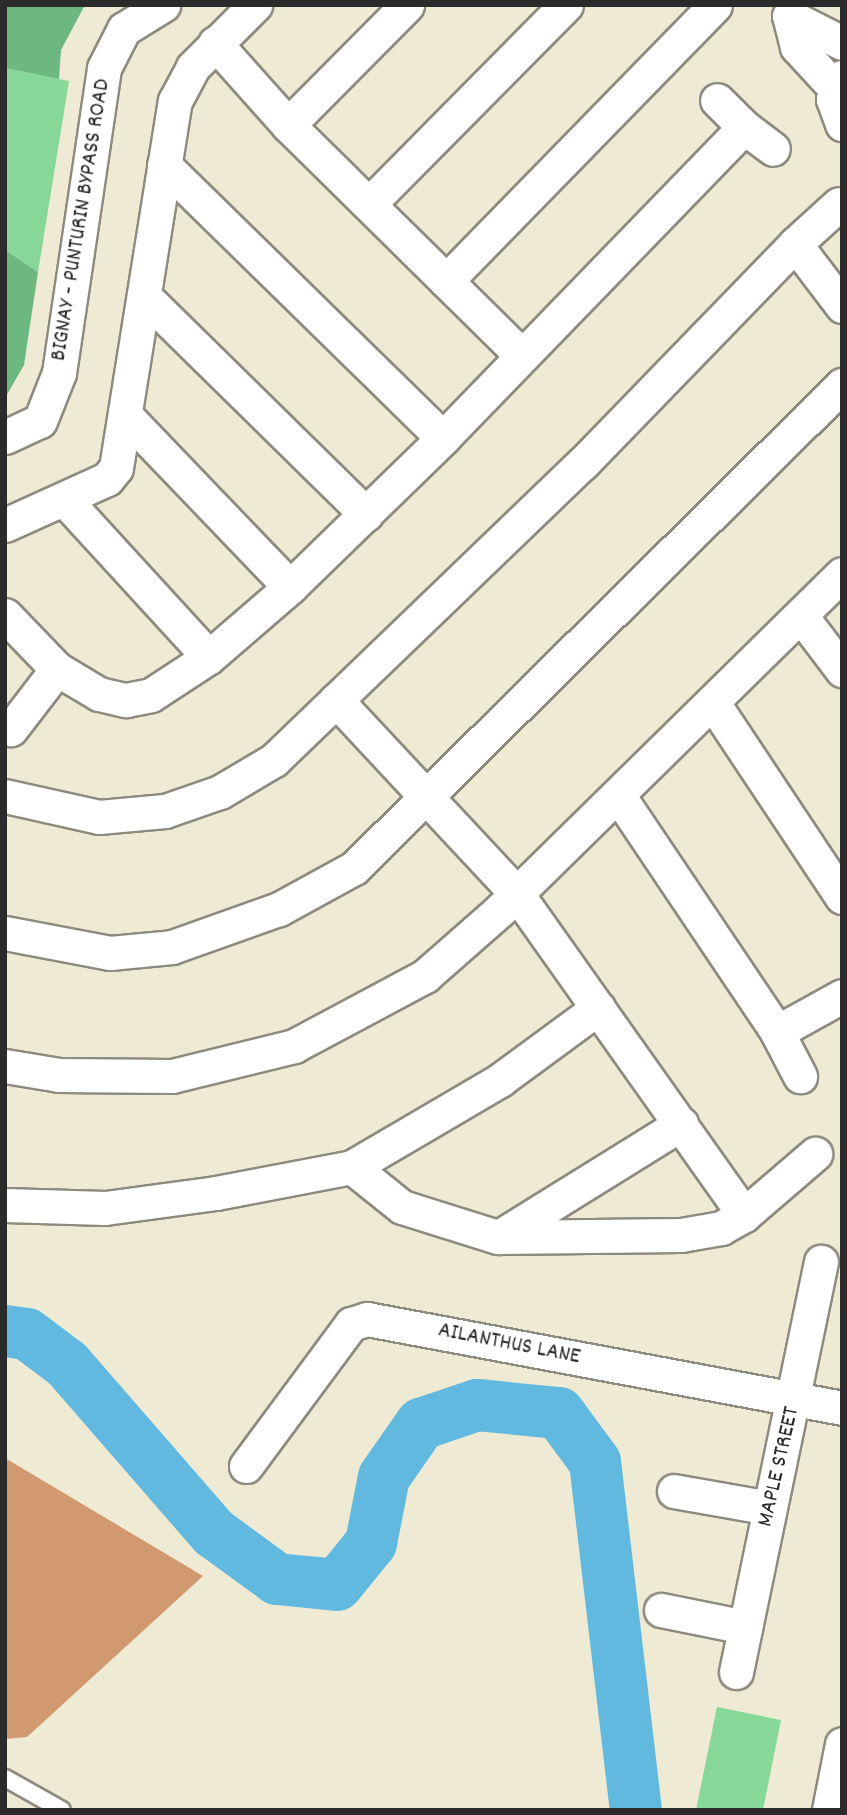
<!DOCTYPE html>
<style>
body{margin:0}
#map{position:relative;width:847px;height:1815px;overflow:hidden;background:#efead3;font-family:Dekko,sans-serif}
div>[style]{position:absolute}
.green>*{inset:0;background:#87d898}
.forest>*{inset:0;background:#6db880}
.river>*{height:52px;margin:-26px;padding:0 26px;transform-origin:26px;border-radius:26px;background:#61b9df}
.building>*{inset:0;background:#d0996f}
.roads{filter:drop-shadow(2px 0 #8d8a7f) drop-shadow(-2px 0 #8d8a7f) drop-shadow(0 2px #8d8a7f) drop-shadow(0 -2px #8d8a7f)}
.service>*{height:16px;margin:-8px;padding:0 8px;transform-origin:8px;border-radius:8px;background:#fff}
.minor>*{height:33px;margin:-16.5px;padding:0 16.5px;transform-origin:16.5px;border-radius:16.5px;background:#fff}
span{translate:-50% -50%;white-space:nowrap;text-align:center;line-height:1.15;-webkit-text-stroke:5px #fff;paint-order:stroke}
.street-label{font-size:23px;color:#2b2b2b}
.frame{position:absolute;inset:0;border:7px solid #2b2b2b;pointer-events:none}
</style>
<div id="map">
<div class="green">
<i style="clip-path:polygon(5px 68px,69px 81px,38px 272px,5px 250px)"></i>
<i style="clip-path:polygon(717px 1707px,781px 1720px,763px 1810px,696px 1810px)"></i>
</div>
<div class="forest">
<i style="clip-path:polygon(5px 5px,85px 5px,61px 50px,59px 79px,5px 68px)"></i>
<i style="clip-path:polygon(5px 250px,38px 272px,24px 365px,5px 398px)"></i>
</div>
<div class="river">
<i style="left:5px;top:1331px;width:22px;rotate:8deg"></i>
<i style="left:27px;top:1334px;width:50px;rotate:36.9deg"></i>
<i style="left:67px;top:1364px;width:224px;rotate:49deg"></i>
<i style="left:214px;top:1533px;width:78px;rotate:36.1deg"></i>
<i style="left:277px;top:1579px;width:60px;rotate:5.7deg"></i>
<i style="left:337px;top:1585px;width:54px;rotate:-51deg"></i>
<i style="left:371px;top:1543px;width:67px;rotate:-78.9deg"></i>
<i style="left:384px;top:1477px;width:65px;rotate:-55.1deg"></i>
<i style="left:421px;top:1424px;width:59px;rotate:-18.7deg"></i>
<i style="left:477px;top:1405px;width:82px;rotate:5.6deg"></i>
<i style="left:559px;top:1413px;width:61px;rotate:53.7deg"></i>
<i style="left:595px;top:1462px;width:350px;rotate:83.3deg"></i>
</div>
<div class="building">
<i style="clip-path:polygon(5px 1458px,203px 1576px,27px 1737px,5px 1739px)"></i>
</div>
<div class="roads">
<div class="service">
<i style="left:5px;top:1778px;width:65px;rotate:29.3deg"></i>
</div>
<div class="minor">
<i style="left:215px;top:43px;width:110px;rotate:48.3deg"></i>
<i style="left:288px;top:125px;width:326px;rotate:44.6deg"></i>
<i style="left:842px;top:77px;width:24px;rotate:112deg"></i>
<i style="left:833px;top:99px;width:27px;rotate:70deg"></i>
<i style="left:835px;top:88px;width:56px;rotate:-132.8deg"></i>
<i style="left:797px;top:47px;width:32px;rotate:-104deg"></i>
<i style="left:789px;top:16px;width:59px;rotate:27deg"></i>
<i style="left:288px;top:125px;width:169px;rotate:-45.2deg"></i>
<i style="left:744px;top:127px;width:36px;rotate:37deg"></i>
<i style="left:164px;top:165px;width:390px;rotate:44.4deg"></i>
<i style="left:369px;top:204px;width:280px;rotate:-45.3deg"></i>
<i style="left:795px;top:244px;width:59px;rotate:-42.3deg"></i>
<i style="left:446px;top:281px;width:385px;rotate:-45.7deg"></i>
<i style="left:145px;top:297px;width:310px;rotate:44.5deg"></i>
<i style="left:125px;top:415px;width:238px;rotate:46.2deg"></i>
<i style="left:5px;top:437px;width:38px;rotate:-25deg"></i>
<i style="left:40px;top:421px;width:52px;rotate:-68.4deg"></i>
<i style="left:59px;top:373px;width:308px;rotate:-81.6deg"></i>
<i style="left:104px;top:68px;width:44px;rotate:-62.9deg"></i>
<i style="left:124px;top:29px;width:46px;rotate:-31.6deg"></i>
<i style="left:65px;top:500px;width:213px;rotate:47.5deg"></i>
<i style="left:5px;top:525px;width:112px;rotate:-24.3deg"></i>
<i style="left:107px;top:479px;width:14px;rotate:-51deg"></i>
<i style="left:116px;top:468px;width:372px;rotate:-80.9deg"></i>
<i style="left:175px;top:101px;width:38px;rotate:-62deg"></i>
<i style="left:193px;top:67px;width:88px;rotate:-45deg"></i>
<i style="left:5px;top:615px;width:75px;rotate:46.1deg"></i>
<i style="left:57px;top:669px;width:76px;rotate:127.5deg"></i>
<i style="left:801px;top:616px;width:68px;rotate:52.8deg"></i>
<i style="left:57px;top:669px;width:49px;rotate:30.8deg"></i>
<i style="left:99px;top:694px;width:28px;rotate:13deg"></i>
<i style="left:126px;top:700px;width:25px;rotate:-11deg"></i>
<i style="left:151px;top:695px;width:69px;rotate:-33.2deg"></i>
<i style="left:209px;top:657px;width:107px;rotate:-40.8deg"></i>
<i style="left:290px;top:587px;width:214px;rotate:-44.2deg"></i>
<i style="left:443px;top:438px;width:433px;rotate:-45.9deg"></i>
<i style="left:744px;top:127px;width:38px;rotate:-135deg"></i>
<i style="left:336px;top:700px;width:265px;rotate:47deg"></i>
<i style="left:517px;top:894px;width:393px;rotate:54.7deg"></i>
<i style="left:713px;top:703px;width:233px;rotate:56.4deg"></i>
<i style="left:618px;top:795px;width:285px;rotate:56.1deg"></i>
<i style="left:777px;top:1032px;width:50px;rotate:62.4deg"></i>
<i style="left:5px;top:796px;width:96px;rotate:12.6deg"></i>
<i style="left:99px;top:817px;width:66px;rotate:-5.2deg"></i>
<i style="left:165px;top:811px;width:58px;rotate:-19.1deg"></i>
<i style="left:220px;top:792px;width:63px;rotate:-30.7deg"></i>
<i style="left:274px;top:760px;width:427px;rotate:-43.9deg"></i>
<i style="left:582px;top:464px;width:306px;rotate:-45.9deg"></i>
<i style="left:795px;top:244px;width:78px;rotate:52.8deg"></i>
<i style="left:5px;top:933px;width:107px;rotate:10.8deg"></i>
<i style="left:110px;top:953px;width:62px;rotate:-5.5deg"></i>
<i style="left:172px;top:947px;width:114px;rotate:-19.6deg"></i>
<i style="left:279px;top:909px;width:85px;rotate:-28.7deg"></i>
<i style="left:354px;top:868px;width:687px;rotate:-44.7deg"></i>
<i style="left:777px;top:1032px;width:74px;rotate:-29deg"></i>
<i style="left:5px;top:1066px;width:55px;rotate:9.5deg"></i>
<i style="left:59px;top:1075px;width:113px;rotate:0.5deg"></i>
<i style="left:172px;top:1076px;width:126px;rotate:-13.8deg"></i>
<i style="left:294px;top:1046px;width:149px;rotate:-28.1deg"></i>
<i style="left:425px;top:976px;width:100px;rotate:-41.3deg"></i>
<i style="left:500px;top:910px;width:479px;rotate:-44.5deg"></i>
<i style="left:352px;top:1167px;width:64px;rotate:38.7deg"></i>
<i style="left:402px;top:1207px;width:101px;rotate:17.4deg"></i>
<i style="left:498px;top:1237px;width:183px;rotate:-0.6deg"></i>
<i style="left:681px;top:1235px;width:41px;rotate:-9.9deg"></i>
<i style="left:721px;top:1228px;width:26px;rotate:-29deg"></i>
<i style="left:744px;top:1215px;width:94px;rotate:-40.7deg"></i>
<i style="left:5px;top:1205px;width:100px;rotate:1.7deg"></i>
<i style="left:105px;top:1208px;width:112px;rotate:-7.7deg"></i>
<i style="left:216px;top:1193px;width:138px;rotate:-10.8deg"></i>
<i style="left:352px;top:1167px;width:172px;rotate:-30.4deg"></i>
<i style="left:500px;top:1080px;width:122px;rotate:-36.3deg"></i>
<i style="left:502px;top:1235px;width:211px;rotate:-31.8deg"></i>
<i style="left:246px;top:1466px;width:177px;rotate:-53.5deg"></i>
<i style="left:351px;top:1324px;width:17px;rotate:-17deg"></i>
<i style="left:367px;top:1319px;width:483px;rotate:10.6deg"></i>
<i style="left:674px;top:1491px;width:97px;rotate:10deg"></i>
<i style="left:661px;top:1610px;width:86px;rotate:11.4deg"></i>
<i style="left:736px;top:1672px;width:419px;rotate:-78.3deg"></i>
<i style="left:829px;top:1810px;width:67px;rotate:-78.9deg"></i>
</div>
</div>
<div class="street-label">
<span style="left:82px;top:220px;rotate:-81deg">BIGNAY - PUNTURIN BYPASS ROAD</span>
<span style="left:509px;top:1345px;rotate:11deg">AILANTHUS LANE</span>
<span style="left:780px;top:1467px;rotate:-77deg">MAPLE STREET</span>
</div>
<div class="frame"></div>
</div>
